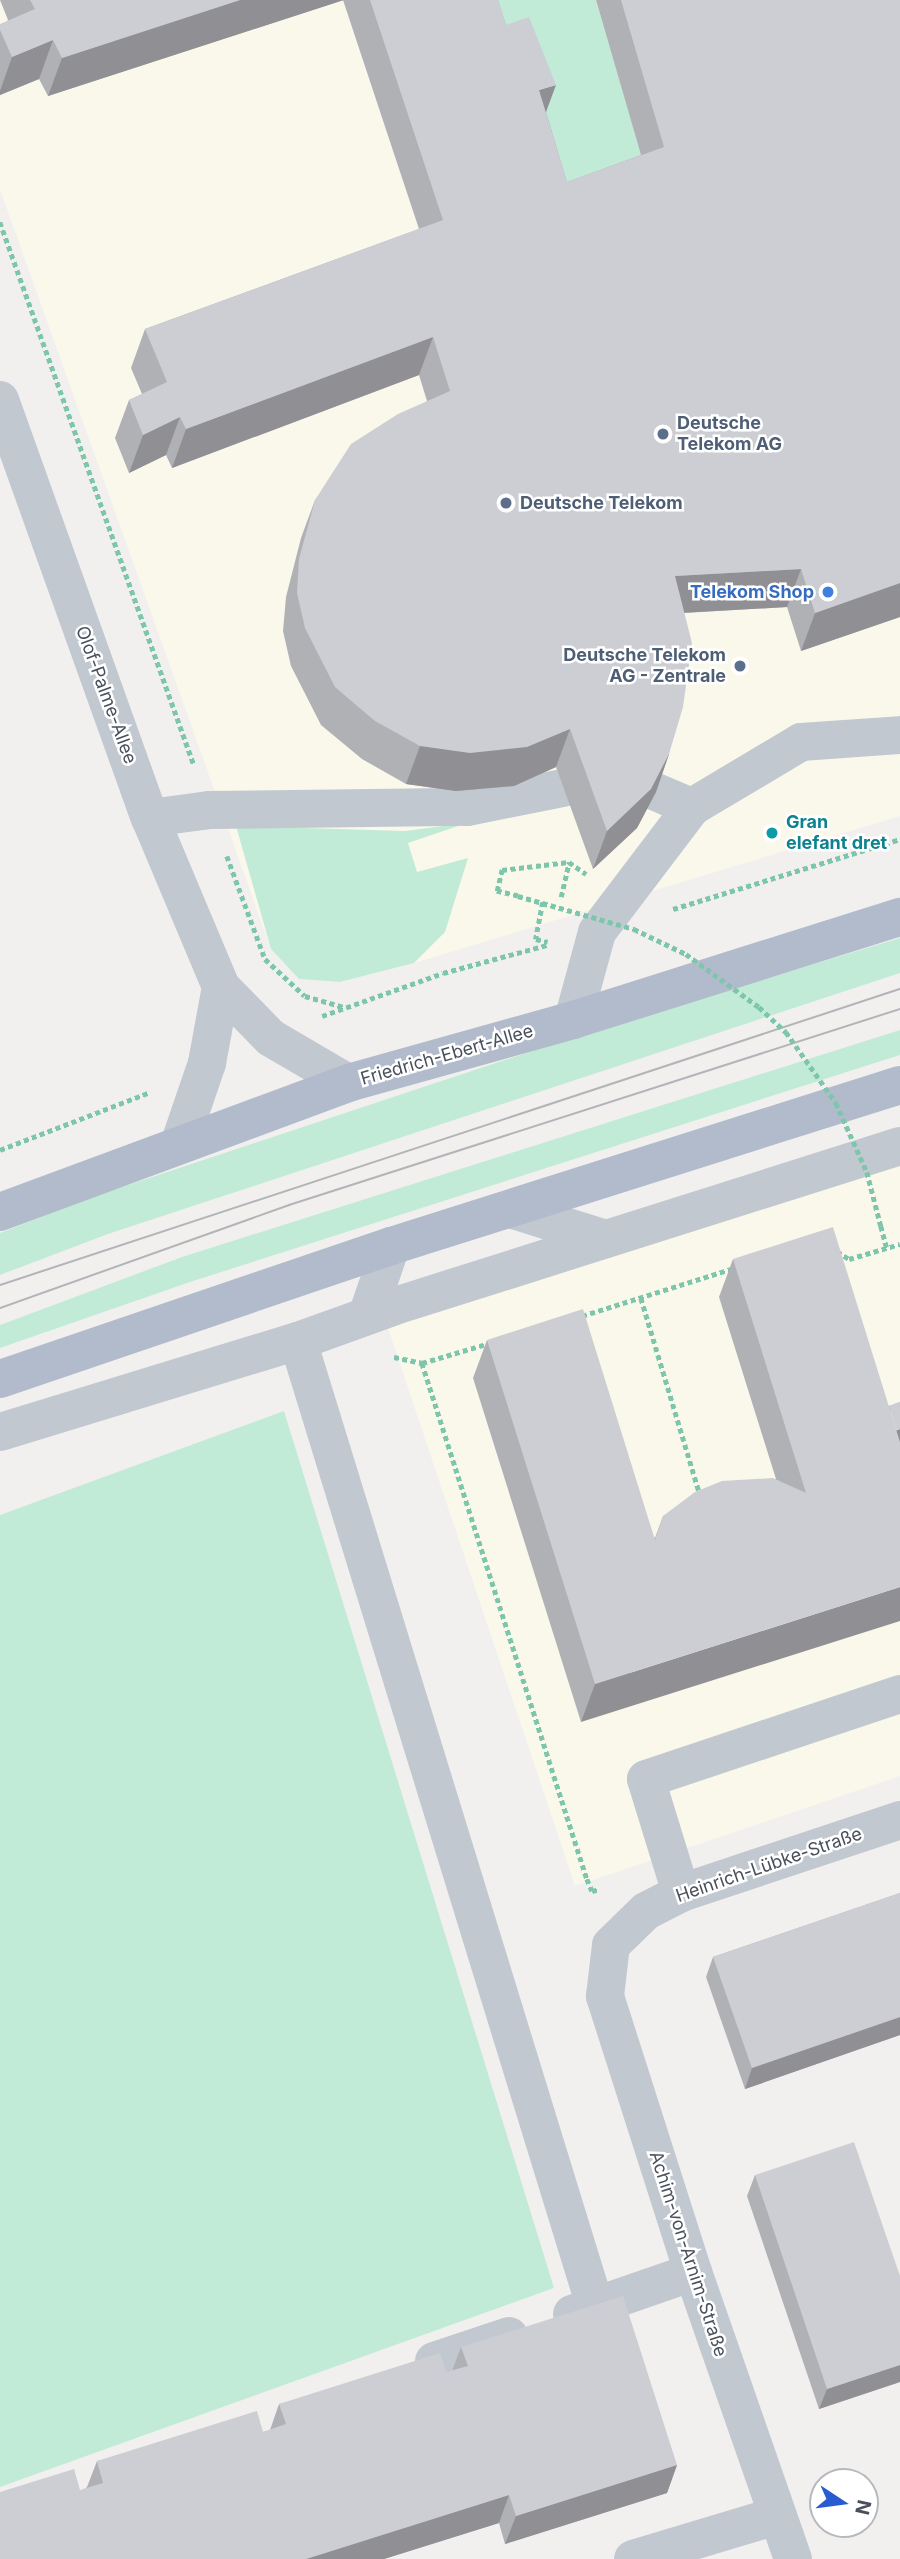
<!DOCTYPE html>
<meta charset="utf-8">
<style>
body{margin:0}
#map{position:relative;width:900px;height:2559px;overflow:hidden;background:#f2f0ef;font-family:Inter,sans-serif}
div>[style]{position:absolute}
.commercial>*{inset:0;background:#faf8eb}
.green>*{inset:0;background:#c2ebd7}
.path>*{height:4.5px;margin-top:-2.25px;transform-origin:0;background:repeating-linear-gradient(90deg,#7dc6ac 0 5px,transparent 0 8.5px)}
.minor>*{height:38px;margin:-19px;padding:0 19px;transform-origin:19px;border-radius:19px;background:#c1c8d0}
.major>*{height:38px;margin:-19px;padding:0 19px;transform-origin:19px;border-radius:19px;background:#b2bbcb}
.tram>*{height:2px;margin:-1px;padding:0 1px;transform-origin:1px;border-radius:1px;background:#b2b4b9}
.path-bridge>*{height:4.5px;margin-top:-2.25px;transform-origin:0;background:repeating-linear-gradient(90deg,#7dc6ac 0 5px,transparent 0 8.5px)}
.wall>*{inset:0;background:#b0b1b5}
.shaded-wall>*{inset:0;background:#909094}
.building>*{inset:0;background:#cdced3}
.dots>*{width:19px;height:19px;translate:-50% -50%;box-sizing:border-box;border:4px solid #fff;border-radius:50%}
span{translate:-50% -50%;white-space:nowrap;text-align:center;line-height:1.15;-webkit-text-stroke:5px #fff;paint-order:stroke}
.service-label{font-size:18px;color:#4e5e75;font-weight:700}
.left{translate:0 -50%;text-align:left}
.right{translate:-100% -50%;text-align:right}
.shop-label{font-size:18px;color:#366cbe;font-weight:700}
.street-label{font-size:18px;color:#49505b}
.culture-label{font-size:18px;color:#0d838f;font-weight:700}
.north{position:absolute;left:809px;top:2468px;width:70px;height:70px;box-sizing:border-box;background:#fff;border:2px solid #b6b9bd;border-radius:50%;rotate:103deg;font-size:19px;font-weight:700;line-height:28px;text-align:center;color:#49505b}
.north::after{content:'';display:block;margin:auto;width:24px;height:32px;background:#2a5cd1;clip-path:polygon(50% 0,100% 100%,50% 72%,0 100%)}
</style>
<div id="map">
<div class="commercial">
<i style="clip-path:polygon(0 0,900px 0,900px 816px,414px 963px,340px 982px,299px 979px,271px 949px,0 189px)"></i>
<i style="clip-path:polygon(900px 1135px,900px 1776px,575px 1886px,378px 1298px)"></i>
</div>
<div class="green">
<i style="clip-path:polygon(471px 0,596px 0,650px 185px,553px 220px)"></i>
<i style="clip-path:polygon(467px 823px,408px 843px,417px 872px,468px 858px,445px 932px,414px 963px,340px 982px,299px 979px,271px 949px,236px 826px,405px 831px)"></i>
<i style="clip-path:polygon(900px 938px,900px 973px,108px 1234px,0 1275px,0 1233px,95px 1196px,595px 1030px)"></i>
<i style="clip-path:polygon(900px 1030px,900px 1055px,190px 1282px,0 1348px,0 1325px,182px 1257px)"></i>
<i style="clip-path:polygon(284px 1411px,554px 2288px,0 2487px,0 1515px)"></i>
</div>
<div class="path">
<i style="left:0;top:222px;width:577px;rotate:70.34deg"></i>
<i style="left:227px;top:856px;width:110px;rotate:69.7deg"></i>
<i style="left:265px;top:959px;width:54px;rotate:42.8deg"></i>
<i style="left:305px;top:996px;width:41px;rotate:15.8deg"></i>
<i style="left:518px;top:896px;width:22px;rotate:-167deg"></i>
<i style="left:497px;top:891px;width:22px;rotate:-77deg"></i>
<i style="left:502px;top:870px;width:67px;rotate:-6.8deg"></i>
<i style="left:569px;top:862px;width:21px;rotate:35deg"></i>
<i style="left:561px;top:897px;width:36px;rotate:-77deg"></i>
<i style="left:543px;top:902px;width:38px;rotate:101deg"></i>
<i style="left:536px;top:939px;width:12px;rotate:14deg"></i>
<i style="left:673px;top:909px;width:238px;rotate:-17.1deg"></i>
<i style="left:322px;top:1016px;width:128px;rotate:-19.6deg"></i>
<i style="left:443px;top:973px;width:108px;rotate:-15.1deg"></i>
<i style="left:0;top:1150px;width:159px;rotate:-21.1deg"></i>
<i style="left:881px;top:1226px;width:23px;rotate:75deg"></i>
<i style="left:837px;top:1251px;width:14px;rotate:34deg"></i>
<i style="left:849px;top:1259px;width:53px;rotate:-16.4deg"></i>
<i style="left:641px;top:1298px;width:206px;rotate:73.3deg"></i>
<i style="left:582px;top:1316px;width:159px;rotate:-17.5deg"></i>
<i style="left:394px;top:1357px;width:29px;rotate:12deg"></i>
<i style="left:422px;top:1363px;width:71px;rotate:-16.4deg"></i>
<i style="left:422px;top:1363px;width:542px;rotate:72.27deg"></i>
<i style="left:587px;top:1879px;width:13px;rotate:67deg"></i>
<i style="left:592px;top:1891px;width:8px;rotate:-14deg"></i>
</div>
<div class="minor">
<i style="left:0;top:400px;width:444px;rotate:70.3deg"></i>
<i style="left:150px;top:818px;width:183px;rotate:67.2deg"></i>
<i style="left:221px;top:987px;width:71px;rotate:45.6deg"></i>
<i style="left:271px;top:1038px;width:89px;rotate:30.3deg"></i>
<i style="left:656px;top:792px;width:39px;rotate:23deg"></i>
<i style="left:150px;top:818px;width:61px;rotate:-7.6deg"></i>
<i style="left:210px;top:810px;width:257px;rotate:-0.7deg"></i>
<i style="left:467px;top:807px;width:98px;rotate:-11.2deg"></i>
<i style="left:573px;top:1020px;width:91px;rotate:-74.7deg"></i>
<i style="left:597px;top:932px;width:157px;rotate:-52.8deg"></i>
<i style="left:692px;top:807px;width:127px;rotate:-30.8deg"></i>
<i style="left:801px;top:742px;width:99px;rotate:-4deg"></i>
<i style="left:179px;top:1145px;width:87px;rotate:-71.1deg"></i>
<i style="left:207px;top:1063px;width:77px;rotate:-79.6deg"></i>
<i style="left:513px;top:1210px;width:97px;rotate:17.3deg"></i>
<i style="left:367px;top:1316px;width:74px;rotate:-71.1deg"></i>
<i style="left:298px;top:1341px;width:1010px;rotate:72.89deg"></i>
<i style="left:0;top:1432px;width:312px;rotate:-17deg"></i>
<i style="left:298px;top:1341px;width:103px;rotate:-19.8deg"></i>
<i style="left:395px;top:1306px;width:530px;rotate:-17.58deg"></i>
<i style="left:681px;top:1893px;width:119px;rotate:-107.1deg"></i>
<i style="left:646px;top:1779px;width:268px;rotate:-18.5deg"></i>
<i style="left:572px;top:2314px;width:128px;rotate:-19.1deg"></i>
<i style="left:434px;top:2361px;width:79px;rotate:-18.4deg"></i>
<i style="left:633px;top:2559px;width:149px;rotate:-16.7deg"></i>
<i style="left:793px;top:2559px;width:304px;rotate:-109.2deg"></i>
<i style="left:693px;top:2272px;width:290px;rotate:-107.7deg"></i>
<i style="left:605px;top:1996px;width:51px;rotate:-83.3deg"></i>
<i style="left:611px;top:1945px;width:49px;rotate:-44.2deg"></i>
<i style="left:646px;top:1911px;width:39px;rotate:-27deg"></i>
<i style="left:681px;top:1893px;width:231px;rotate:-18.4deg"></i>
</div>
<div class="major">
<i style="left:0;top:1212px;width:371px;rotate:-20.3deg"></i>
<i style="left:348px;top:1083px;width:234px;rotate:-15.6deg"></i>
<i style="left:573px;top:1020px;width:343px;rotate:-17.5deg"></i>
<i style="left:0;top:1379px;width:413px;rotate:-18.8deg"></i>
<i style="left:391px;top:1246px;width:534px;rotate:-17.55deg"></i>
</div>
<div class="tram">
<i style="left:0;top:1285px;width:947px;rotate:-18.21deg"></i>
<i style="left:0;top:1308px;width:307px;rotate:-19.6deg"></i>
<i style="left:289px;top:1205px;width:642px;rotate:-17.79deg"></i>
</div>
<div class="path-bridge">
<i style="left:518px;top:896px;width:121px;rotate:15.9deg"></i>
<i style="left:634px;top:929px;width:58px;rotate:25.7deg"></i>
<i style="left:686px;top:954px;width:90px;rotate:36deg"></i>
<i style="left:759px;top:1007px;width:37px;rotate:43deg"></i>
<i style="left:786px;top:1032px;width:87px;rotate:54.8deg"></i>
<i style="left:836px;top:1103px;width:76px;rotate:65.8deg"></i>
<i style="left:867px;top:1172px;width:56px;rotate:75.5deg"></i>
</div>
<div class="wall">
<i style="clip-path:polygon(0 0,498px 0,506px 25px,546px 112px,567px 182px,641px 155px,596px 0,900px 0,900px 617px,801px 651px,787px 607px,684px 613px,669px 754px,656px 792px,637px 828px,593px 869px,556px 767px,514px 786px,456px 791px,406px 784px,362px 759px,321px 725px,291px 666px,283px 631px,286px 597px,301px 538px,315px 500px,427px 401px,419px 375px,172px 468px,166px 455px,129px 473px,115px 438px,129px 400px,142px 394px,131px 368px,145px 329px,419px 229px,343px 0,48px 96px,39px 79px,0 95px,0 30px,8px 20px)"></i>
<i style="clip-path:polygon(733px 1259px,889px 1406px,900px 1402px,581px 1722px,473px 1378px,487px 1340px,655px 1538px,663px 1516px,776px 1479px,719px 1297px)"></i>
<i style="clip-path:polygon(900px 1893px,900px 2035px,745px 2089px,706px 1977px,713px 1957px)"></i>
<i style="clip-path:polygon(755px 2175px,900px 2276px,900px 2382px,819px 2409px,747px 2196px)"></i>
<i style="clip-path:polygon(461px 2347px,677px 2465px,667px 2493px,505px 2544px,499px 2523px,384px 2559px,0 2559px,87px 2487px,97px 2461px,263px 2432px,270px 2430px,279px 2404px,452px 2371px)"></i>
</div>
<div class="shaded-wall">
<i style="clip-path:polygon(240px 0,344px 0,48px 96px,62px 58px)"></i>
<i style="clip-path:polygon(53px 40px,39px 79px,0 95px,0 91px,12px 57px)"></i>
<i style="clip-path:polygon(556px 85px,542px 123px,539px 90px)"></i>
<i style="clip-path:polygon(433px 337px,419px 375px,172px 468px,186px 429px)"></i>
<i style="clip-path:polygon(180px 417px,166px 455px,129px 473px,143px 435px)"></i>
<i style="clip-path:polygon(801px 569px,787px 607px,661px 614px,675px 576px)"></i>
<i style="clip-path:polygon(900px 583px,900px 617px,801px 651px,815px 613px)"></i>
<i style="clip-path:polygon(570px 729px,556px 767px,514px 786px,456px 791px,406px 784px,420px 746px)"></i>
<i style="clip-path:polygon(669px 754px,656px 792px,637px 828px,593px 869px,607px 831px)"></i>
<i style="clip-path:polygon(900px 1429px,900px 1447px,886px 1434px)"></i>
<i style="clip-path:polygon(900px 1587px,900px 1621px,581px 1722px,595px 1684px)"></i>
<i style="clip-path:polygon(900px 2017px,900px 2035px,745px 2089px,752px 2068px)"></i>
<i style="clip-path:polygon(900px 2365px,900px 2382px,819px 2409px,827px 2389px)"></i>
<i style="clip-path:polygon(677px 2465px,667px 2493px,505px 2544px,516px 2516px)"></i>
<i style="clip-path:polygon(509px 2495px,499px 2523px,384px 2559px,306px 2559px)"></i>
</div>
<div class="building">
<i style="clip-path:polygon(30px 0,240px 0,62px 58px,53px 40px,12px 57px,0 30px,0 24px,35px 9px)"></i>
<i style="clip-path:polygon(370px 0,498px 0,506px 25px,529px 17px,556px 85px,539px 90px,567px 182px,664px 147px,621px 0,900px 0,900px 583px,815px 613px,801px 569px,675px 576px,692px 643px,683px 707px,669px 754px,651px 789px,607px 831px,570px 729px,527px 747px,470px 753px,420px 746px,375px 721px,335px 687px,305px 628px,297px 593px,299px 559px,315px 500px,351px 444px,398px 414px,450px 391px,433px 337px,186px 429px,180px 417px,143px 435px,129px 400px,167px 382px,145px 329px,443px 220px)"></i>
<i style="clip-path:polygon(833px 1227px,900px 1442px,900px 1587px,595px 1684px,487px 1340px,583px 1309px,655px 1540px,663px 1516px,695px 1492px,722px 1481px,773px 1478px,806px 1493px,733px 1259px)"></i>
<i style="clip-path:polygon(900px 1402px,900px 1429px,896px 1430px,889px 1406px)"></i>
<i style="clip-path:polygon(900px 1893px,900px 2017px,752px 2068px,713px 1957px)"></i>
<i style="clip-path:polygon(854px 2142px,900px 2276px,900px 2365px,827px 2389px,755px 2175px)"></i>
<i style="clip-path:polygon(623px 2296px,677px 2465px,516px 2516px,509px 2495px,306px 2559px,0 2559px,0 2492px,74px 2469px,80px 2490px,103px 2483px,97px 2461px,257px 2411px,263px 2432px,286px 2424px,279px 2404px,440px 2353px,446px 2372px,468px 2366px,461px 2347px)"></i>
</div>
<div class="dots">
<i style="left:663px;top:434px;background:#5c6f8a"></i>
<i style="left:506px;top:503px;background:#5c6f8a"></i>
<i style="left:828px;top:592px;background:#3f7fe0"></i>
<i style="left:740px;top:666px;background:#5c6f8a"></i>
<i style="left:772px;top:833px;background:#0f9aa8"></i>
</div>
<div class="service-label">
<span class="left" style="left:677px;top:434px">Deutsche<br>Telekom AG</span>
<span class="left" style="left:520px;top:503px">Deutsche Telekom</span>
<span class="right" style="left:726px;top:666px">Deutsche Telekom<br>AG - Zentrale</span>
</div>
<div class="shop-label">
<span class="right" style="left:814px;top:592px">Telekom Shop</span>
</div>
<div class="street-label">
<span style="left:106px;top:695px;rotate:70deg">Olof-Palme-Allee</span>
<span style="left:447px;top:1055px;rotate:-16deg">Friedrich-Ebert-Allee</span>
<span style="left:769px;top:1865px;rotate:-19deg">Heinrich-Lübke-Straße</span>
<span style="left:688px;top:2254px;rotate:72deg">Achim-von-Arnim-Straße</span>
</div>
<div class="culture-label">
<span class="left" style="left:786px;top:833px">Gran<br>elefant dret</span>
</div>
<div class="north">N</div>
</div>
